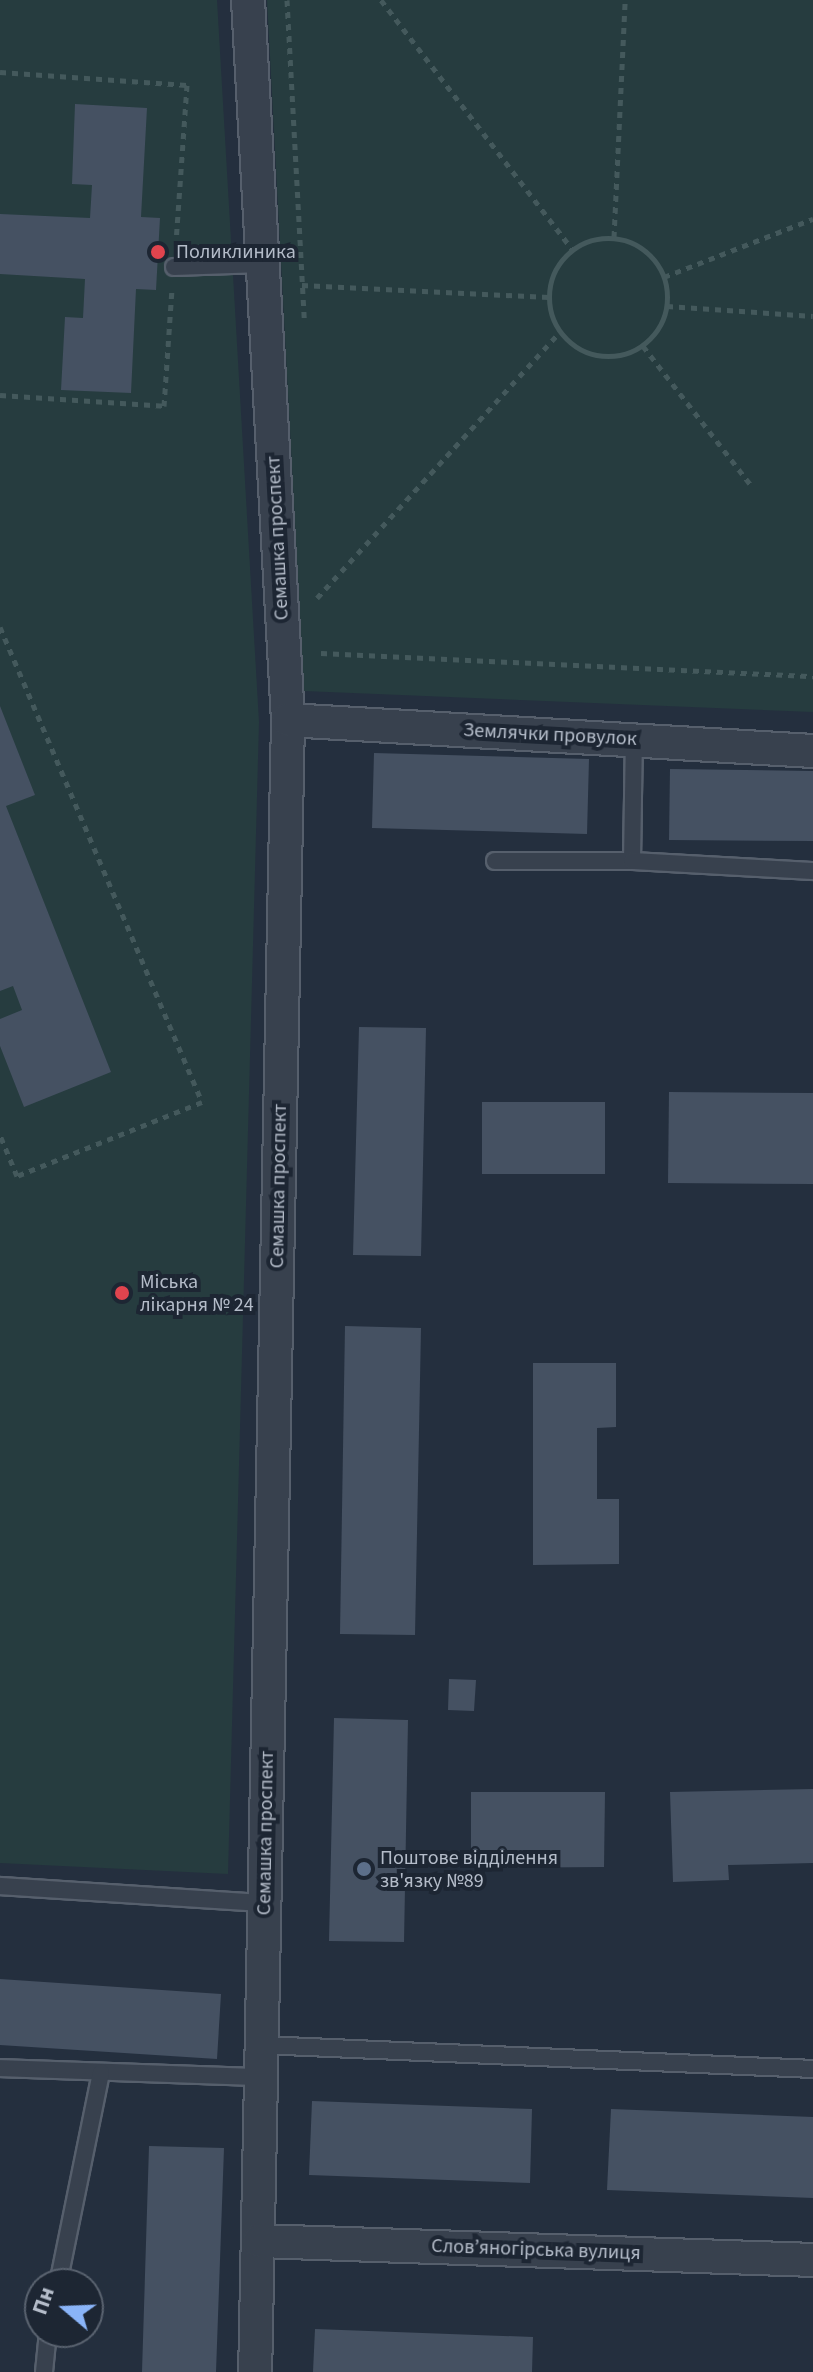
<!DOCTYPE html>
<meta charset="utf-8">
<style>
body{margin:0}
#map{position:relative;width:813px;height:2372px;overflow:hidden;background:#242f3e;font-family:"Source Sans 3",sans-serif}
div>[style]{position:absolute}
.green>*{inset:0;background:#263c3f}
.building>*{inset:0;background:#455162}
.path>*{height:5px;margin-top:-2.5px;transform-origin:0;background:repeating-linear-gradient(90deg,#44595c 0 6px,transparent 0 12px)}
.path>.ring{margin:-2.5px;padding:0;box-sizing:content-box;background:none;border:5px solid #44595c;border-radius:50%}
.roads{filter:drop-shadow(2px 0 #565f6c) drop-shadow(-2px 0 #565f6c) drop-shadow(0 2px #565f6c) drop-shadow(0 -2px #565f6c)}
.service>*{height:16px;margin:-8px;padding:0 8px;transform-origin:8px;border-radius:8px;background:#38414e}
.minor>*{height:32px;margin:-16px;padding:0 16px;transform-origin:16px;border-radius:16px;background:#38414e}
.dots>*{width:22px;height:22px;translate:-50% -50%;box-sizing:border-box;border:4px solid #1d2633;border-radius:50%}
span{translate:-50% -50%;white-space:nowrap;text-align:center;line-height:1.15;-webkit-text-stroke:8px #1d2633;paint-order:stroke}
.poi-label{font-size:20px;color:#b4bcc9}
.left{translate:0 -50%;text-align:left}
.street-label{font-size:20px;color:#b4bcc9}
.north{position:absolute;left:24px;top:2268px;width:80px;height:80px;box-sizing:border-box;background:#1d2633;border:2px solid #59626f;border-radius:50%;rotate:289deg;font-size:22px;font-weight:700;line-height:32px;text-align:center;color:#b4bcc9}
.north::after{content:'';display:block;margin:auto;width:28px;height:36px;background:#8ab4f8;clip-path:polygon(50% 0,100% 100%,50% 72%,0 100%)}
</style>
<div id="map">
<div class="green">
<i style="clip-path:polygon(0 0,217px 0,259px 722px,228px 1874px,0 1863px)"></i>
<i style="clip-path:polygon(267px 0,813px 0,813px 712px,304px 691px)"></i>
</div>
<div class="building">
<i style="clip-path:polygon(75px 104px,147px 108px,141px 217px,160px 218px,156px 290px,136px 289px,131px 393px,61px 390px,65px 317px,83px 318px,85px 279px,0 274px,0 214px,90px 218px,92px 185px,72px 184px)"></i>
<i style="clip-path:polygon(0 706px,35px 795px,6px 806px,111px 1072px,24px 1107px,0 1046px,0 1019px,22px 1010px,13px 986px,0 991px)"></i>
<i style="clip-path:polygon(374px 753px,589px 759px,587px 834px,372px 828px)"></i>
<i style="clip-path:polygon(670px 769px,813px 771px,813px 841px,669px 840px)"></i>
<i style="clip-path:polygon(359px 1027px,426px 1028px,421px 1256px,353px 1255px)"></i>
<i style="clip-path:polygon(669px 1092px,813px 1093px,813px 1184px,668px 1183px)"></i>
<i style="clip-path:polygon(482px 1102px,605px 1102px,605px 1174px,482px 1174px)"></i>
<i style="clip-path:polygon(345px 1326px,421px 1328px,415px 1635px,340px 1634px)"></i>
<i style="clip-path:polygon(533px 1363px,616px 1363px,616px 1427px,597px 1428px,597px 1499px,619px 1499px,619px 1564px,533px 1565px)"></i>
<i style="clip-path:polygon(449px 1679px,476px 1680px,474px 1711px,448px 1710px)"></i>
<i style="clip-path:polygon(334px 1718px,408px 1720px,404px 1942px,329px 1941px)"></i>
<i style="clip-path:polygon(813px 1789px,813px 1863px,728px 1865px,729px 1880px,673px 1882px,670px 1792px)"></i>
<i style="clip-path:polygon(471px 1792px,605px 1792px,604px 1867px,471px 1868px)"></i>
<i style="clip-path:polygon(0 1979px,221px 1994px,217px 2059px,0 2045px)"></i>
<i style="clip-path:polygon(312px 2101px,532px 2109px,530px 2183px,309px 2175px)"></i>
<i style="clip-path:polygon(611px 2109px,813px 2117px,813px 2198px,607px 2190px)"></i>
<i style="clip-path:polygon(149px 2146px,224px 2148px,216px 2372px,142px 2372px)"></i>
<i style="clip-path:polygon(315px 2329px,533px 2337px,532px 2372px,313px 2372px)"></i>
</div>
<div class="path">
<i style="left:287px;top:0;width:319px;rotate:86.9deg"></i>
<i style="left:381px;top:0;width:314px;rotate:52.5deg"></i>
<i style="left:0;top:72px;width:187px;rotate:4deg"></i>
<i style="left:187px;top:85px;width:156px;rotate:94deg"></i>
<i style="left:614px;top:237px;width:237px;rotate:-87.3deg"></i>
<i class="ring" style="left:549px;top:238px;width:113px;height:113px"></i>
<i style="left:664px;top:277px;width:160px;rotate:-21.3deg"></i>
<i style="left:302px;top:285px;width:247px;rotate:2.8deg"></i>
<i style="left:667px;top:306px;width:146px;rotate:3.9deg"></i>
<i style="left:643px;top:346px;width:175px;rotate:52.2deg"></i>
<i style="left:0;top:395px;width:164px;rotate:3.8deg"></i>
<i style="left:164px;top:406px;width:116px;rotate:-86.1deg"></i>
<i style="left:317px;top:598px;width:360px;rotate:-47.6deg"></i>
<i style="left:0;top:627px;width:516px;rotate:66.96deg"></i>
<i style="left:202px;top:1102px;width:199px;rotate:158.2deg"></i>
<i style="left:17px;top:1176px;width:44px;rotate:-112.5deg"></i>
<i style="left:321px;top:653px;width:493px;rotate:2.7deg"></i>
</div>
<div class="roads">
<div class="service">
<i style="left:174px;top:267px;width:88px;rotate:-2deg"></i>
<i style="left:495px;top:861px;width:137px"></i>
<i style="left:632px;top:861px;width:121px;rotate:-89.1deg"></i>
<i style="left:632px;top:861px;width:181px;rotate:3.2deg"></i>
<i style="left:0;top:1886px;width:266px;rotate:3.7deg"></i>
<i style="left:262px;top:2045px;width:552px;rotate:2.49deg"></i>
<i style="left:0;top:2068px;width:262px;rotate:2deg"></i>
<i style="left:58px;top:2284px;width:216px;rotate:-78.5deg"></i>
<i style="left:44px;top:2372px;width:40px;rotate:-84.3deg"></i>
</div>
<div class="minor">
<i style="left:248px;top:0;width:721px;rotate:86.82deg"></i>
<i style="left:288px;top:720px;width:1652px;rotate:91.14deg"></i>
<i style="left:288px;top:720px;width:526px;rotate:3.38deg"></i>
<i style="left:259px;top:2241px;width:554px;rotate:1.96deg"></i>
</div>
</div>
<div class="dots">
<i style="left:158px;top:252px;background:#e0444e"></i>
<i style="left:122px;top:1293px;background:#e0444e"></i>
<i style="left:364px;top:1869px;background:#5c6f8a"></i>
</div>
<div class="poi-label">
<span class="left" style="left:176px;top:252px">Поликлиника</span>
<span class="left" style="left:140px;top:1294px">Міська<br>лікарня № 24</span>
<span class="left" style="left:380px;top:1870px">Поштове відділення<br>зв'язку №89</span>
</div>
<div class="street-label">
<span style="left:278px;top:538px;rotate:-93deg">Семашка проспект</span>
<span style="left:550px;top:735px;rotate:3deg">Землячки провулок</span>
<span style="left:279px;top:1186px;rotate:-89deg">Семашка проспект</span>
<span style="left:266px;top:1833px;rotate:-89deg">Семашка проспект</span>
<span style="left:536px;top:2250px;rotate:2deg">Слов’яногірська вулиця</span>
</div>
<div class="north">Пн</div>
</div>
